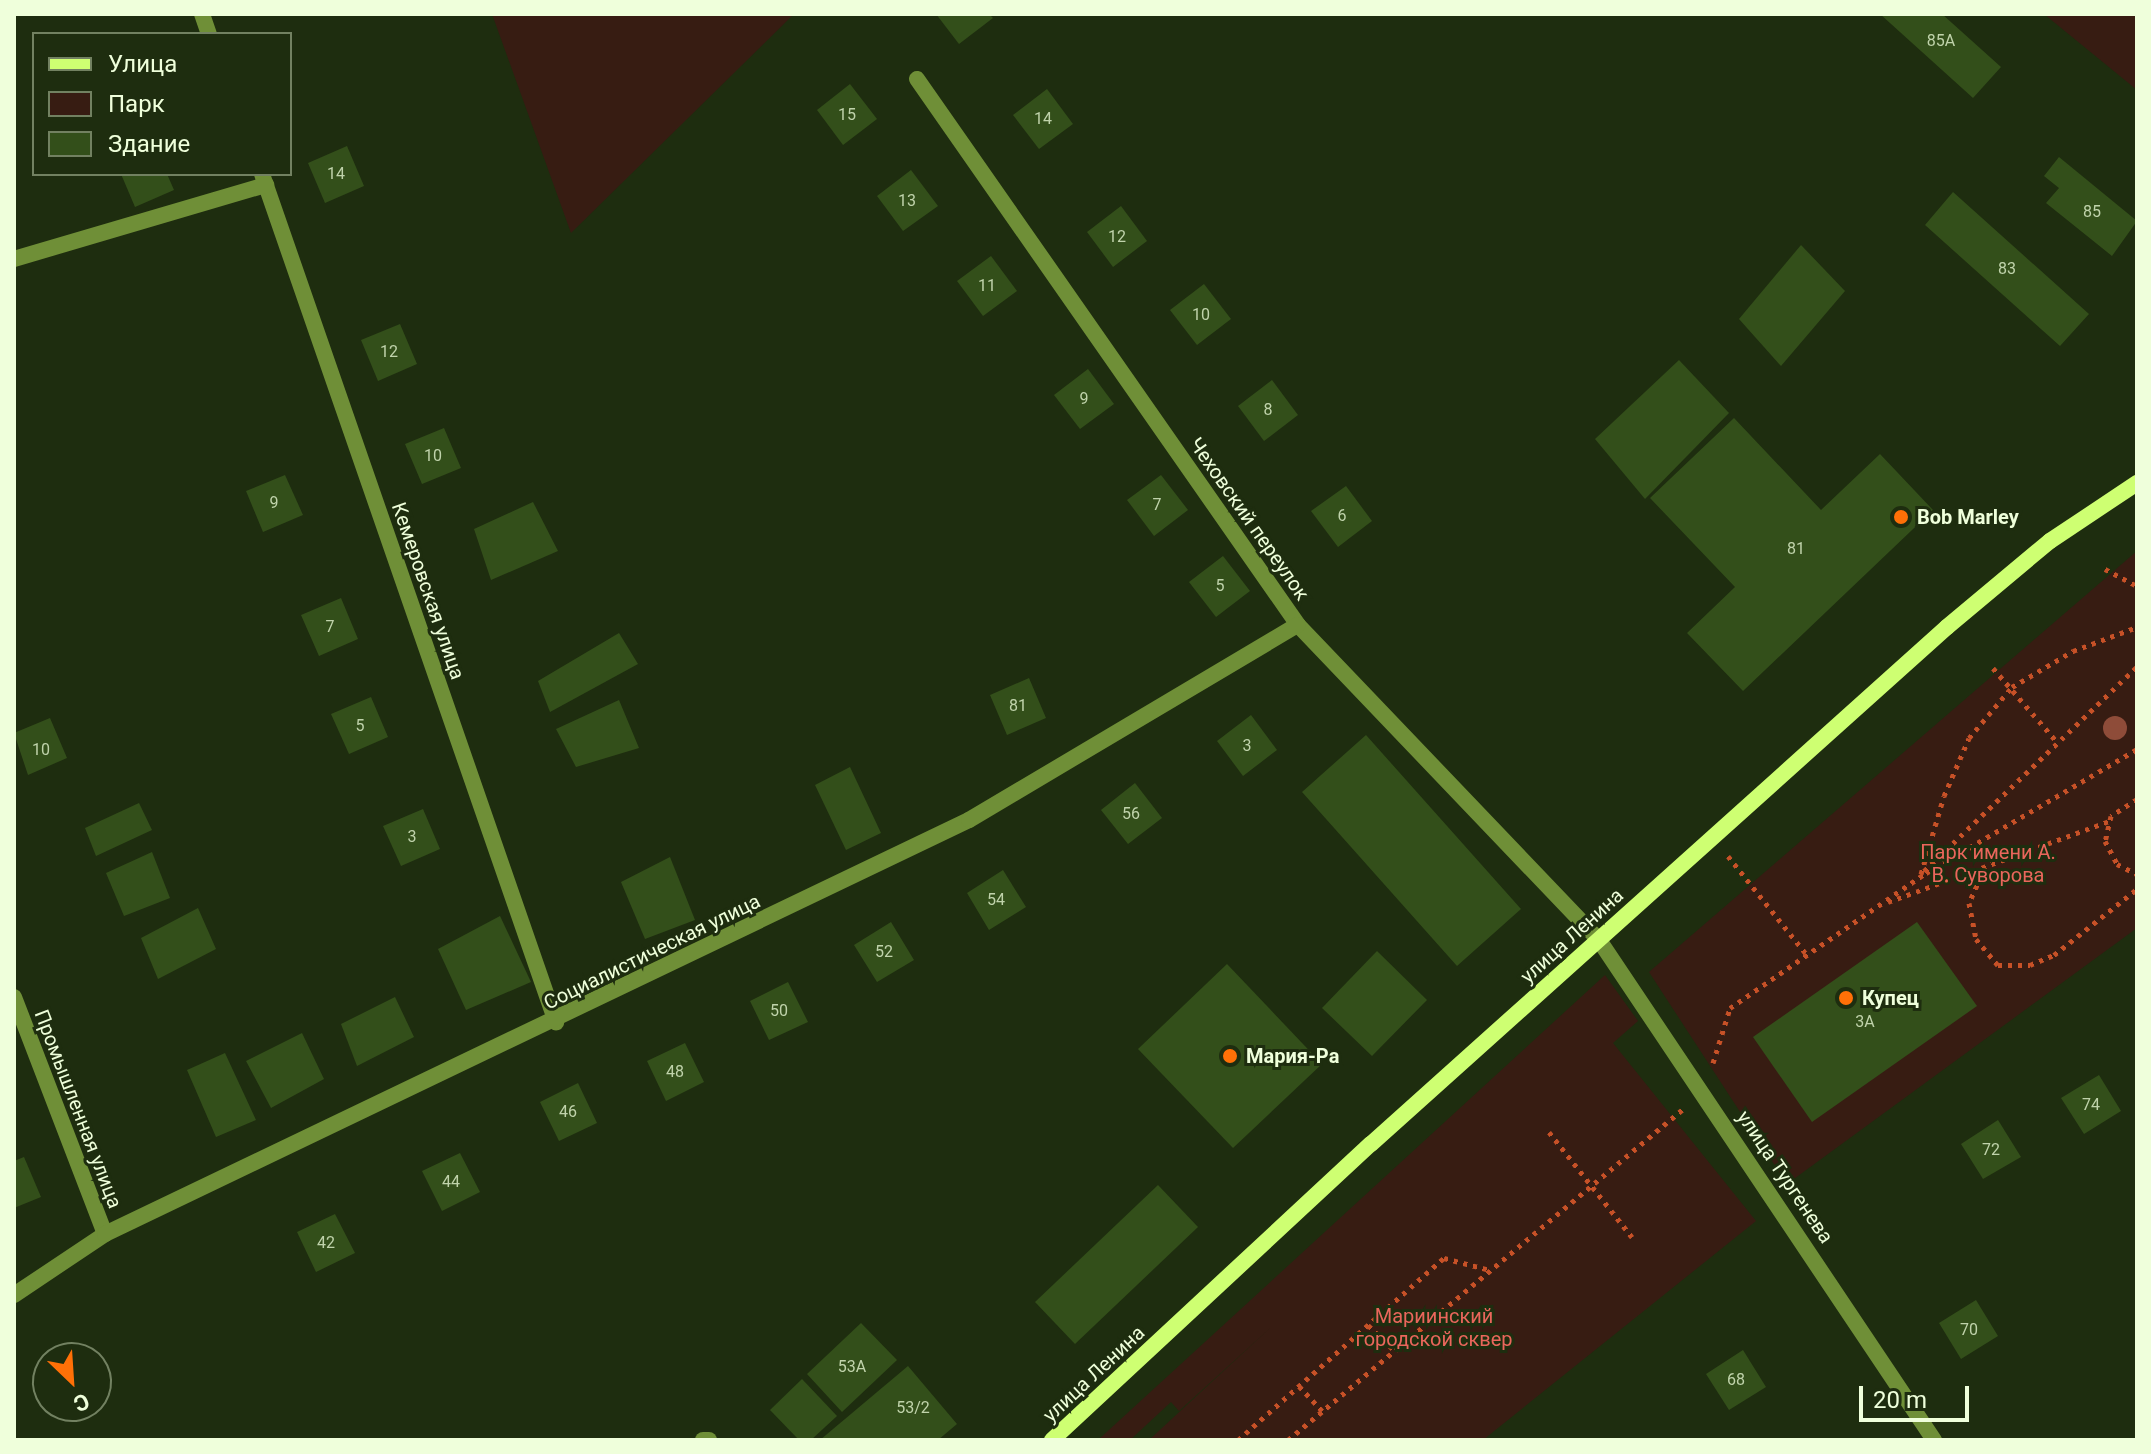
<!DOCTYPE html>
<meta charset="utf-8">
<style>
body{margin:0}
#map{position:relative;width:2151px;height:1454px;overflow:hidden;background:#1e2d0f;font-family:Roboto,sans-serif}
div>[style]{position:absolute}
.green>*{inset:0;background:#371c12}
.building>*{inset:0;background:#334f1a}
.path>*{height:5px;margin-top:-2.5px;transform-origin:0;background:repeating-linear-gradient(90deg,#c75127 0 4px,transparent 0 10px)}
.street>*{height:16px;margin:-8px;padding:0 8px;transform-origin:8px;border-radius:8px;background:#6f8f37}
.secondary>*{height:16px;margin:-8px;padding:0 8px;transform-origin:8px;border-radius:8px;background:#ceff72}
.trees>*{width:24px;height:24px;margin:-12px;border-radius:50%;background:#8e4c39}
.dots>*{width:22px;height:22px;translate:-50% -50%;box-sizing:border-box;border:4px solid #1e2d0f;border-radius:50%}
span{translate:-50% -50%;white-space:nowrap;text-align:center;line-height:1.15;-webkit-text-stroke:6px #1e2d0f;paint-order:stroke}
.number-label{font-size:16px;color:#c0d3ab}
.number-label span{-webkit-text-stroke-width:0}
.poi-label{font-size:20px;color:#efffdb;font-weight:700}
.left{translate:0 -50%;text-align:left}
.street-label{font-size:20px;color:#efffdb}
.park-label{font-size:20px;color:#ea665c}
.frame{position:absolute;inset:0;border:16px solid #efffdb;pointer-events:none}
.legend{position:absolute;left:32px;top:32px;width:260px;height:144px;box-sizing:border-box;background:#1e2d0f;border:2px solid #728161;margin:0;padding:10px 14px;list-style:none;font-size:24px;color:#efffdb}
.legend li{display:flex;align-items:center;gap:16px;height:40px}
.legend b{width:40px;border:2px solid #728161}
.north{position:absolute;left:32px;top:1342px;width:80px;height:80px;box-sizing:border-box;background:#1e2d0f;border:2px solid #728161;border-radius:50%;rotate:155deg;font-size:22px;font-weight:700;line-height:32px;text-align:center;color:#efffdb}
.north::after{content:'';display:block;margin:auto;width:28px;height:36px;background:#ff7007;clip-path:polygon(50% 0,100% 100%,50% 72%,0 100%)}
.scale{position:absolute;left:1859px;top:1386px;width:110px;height:36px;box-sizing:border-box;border:4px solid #efffdb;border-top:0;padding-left:10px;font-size:24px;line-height:28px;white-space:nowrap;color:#efffdb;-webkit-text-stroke:6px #1e2d0f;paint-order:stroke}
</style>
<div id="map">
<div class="green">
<i style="clip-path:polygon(492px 14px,794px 14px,571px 233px)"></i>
<i style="clip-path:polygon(2044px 14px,2137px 14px,2137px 90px)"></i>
<i style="clip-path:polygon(2137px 551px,2137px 928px,1787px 1184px,1649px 972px)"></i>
<i style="clip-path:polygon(1605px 975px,1638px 1021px,1613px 1043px,1756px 1221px,1483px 1440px,1149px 1440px,1282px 1317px,1179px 1411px,1171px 1402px,1130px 1440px,1098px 1440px)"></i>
</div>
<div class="building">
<i style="clip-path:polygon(936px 14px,989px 14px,993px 18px,959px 44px)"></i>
<i style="clip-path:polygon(1880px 14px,1942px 14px,2001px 67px,1973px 98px)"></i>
<i style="clip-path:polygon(850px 84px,877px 119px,843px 145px,817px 110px)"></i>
<i style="clip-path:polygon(1047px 89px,1073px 124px,1039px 149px,1013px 115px)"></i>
<i style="clip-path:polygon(347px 146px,364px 186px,325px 203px,308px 163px)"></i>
<i style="clip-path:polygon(2059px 157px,2137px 221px,2112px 256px,2046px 203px,2059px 188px,2044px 176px)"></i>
<i style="clip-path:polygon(911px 170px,938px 206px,903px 231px,877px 196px)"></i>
<i style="clip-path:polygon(121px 174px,167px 174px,174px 190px,135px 207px)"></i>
<i style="clip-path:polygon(1953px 192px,2089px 314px,2060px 346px,1925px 225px)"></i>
<i style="clip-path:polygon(1121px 206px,1147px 241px,1113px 267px,1087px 232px)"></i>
<i style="clip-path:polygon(1801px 245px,1845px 291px,1781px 366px,1739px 319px)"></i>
<i style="clip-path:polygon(991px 256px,1017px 291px,983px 316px,957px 281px)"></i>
<i style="clip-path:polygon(1204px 284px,1231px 319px,1197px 345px,1170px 310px)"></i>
<i style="clip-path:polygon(400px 324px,417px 364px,378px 381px,361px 340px)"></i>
<i style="clip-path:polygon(1679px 360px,1729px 413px,1645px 499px,1595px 439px)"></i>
<i style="clip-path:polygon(1088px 369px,1114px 404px,1080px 429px,1054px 395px)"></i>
<i style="clip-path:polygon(1272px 380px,1298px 415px,1264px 441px,1238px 406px)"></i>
<i style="clip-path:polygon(1734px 418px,1821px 510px,1880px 454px,1933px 510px,1743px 691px,1687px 633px,1735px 587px,1650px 498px)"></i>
<i style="clip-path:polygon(444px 428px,461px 468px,422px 484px,405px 444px)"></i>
<i style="clip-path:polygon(285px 475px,303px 515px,263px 532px,246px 491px)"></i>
<i style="clip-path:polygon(1161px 475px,1188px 510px,1154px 536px,1127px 500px)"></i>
<i style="clip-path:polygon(1346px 486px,1372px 521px,1338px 547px,1311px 511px)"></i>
<i style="clip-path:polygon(533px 502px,558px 551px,491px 580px,474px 529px)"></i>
<i style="clip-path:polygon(1223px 556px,1250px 591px,1216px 617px,1189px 582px)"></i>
<i style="clip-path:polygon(341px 598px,358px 639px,319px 656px,301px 615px)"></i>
<i style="clip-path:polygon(619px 633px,638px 664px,550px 712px,538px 681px)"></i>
<i style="clip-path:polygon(1029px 678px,1046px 718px,1007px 735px,990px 695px)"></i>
<i style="clip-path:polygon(371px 697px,388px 737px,349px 754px,331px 714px)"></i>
<i style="clip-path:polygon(619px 700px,639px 748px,576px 767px,556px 729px)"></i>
<i style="clip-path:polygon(1251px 715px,1277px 750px,1243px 776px,1217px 741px)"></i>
<i style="clip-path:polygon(50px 718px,67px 758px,28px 775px,14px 733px)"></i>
<i style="clip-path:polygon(1366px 735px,1521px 909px,1457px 966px,1302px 792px)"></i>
<i style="clip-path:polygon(850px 767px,881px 833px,846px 850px,815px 785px)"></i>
<i style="clip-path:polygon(1135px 783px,1162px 818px,1128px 844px,1101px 810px)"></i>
<i style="clip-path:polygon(139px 803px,152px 830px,96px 856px,85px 828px)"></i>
<i style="clip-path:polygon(423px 809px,440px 849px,401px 866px,383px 826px)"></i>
<i style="clip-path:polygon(152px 852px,170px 898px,124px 916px,106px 873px)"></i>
<i style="clip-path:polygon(670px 857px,695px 920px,645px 939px,621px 882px)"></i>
<i style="clip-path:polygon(1003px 870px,1026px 907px,989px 930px,967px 893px)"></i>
<i style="clip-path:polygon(198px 908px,216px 949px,158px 979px,141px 938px)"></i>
<i style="clip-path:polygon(500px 916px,531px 982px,466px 1010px,438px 949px)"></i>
<i style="clip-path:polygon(891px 922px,914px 960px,877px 982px,854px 945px)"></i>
<i style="clip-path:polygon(1917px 922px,1977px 1006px,1812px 1122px,1753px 1037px)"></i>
<i style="clip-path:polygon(1377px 951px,1427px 1000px,1372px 1056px,1322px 1008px)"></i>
<i style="clip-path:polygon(1227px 964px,1322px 1064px,1233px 1148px,1138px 1049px)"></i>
<i style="clip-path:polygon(788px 982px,808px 1022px,769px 1040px,750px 1001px)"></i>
<i style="clip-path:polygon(395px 997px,414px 1037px,357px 1066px,341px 1024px)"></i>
<i style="clip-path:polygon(302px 1033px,324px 1079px,271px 1108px,246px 1061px)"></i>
<i style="clip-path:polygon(685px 1043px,704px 1082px,666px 1101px,647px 1061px)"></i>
<i style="clip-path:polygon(225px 1053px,256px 1120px,216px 1137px,187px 1070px)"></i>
<i style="clip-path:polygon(2099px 1075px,2121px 1111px,2084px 1134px,2061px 1098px)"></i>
<i style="clip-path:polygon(578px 1083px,597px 1123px,559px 1141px,540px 1102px)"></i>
<i style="clip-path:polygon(1998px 1120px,2021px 1157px,1983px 1179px,1961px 1144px)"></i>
<i style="clip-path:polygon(460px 1153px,480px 1192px,442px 1211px,422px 1171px)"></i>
<i style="clip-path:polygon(24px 1157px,41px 1197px,14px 1208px,14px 1161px)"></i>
<i style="clip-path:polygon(1158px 1185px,1198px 1227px,1075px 1344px,1035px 1302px)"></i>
<i style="clip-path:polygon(335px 1214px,355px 1253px,316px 1272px,297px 1232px)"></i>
<i style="clip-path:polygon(1976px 1300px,1998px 1336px,1961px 1359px,1939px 1323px)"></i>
<i style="clip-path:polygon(861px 1323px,897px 1360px,842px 1412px,807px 1374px)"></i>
<i style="clip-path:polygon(1743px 1350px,1766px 1387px,1729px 1410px,1706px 1374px)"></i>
<i style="clip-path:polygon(908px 1366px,957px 1424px,938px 1440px,820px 1440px)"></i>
<i style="clip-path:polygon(802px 1379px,837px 1416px,811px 1440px,799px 1440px,770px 1410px)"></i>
</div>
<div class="path">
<i style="left:2105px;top:569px;width:36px;rotate:28deg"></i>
<i style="left:1993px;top:668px;width:99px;rotate:49.1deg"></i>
<i style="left:2137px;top:799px;width:31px;rotate:147deg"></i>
<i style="left:2111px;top:816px;width:26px;rotate:103deg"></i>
<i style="left:2105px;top:841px;width:26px;rotate:62deg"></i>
<i style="left:2117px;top:864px;width:22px;rotate:27deg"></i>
<i style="left:1728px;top:856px;width:127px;rotate:51.4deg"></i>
<i style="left:1985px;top:867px;width:39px;rotate:114deg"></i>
<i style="left:1969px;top:903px;width:37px;rotate:79deg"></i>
<i style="left:1976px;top:939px;width:34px;rotate:50deg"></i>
<i style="left:1998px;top:965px;width:32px"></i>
<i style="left:2030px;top:965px;width:26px;rotate:-23deg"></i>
<i style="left:2054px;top:955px;width:106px;rotate:-38.5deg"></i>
<i style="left:1924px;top:871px;width:295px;rotate:-43.8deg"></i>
<i style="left:1921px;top:874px;width:81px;rotate:-73.6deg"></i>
<i style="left:1944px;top:796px;width:63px;rotate:-66.7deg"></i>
<i style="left:1969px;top:738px;width:67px;rotate:-49.9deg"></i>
<i style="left:2012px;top:687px;width:71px;rotate:-30.5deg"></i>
<i style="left:2073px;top:651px;width:68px;rotate:-20.6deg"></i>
<i style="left:1888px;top:902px;width:235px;rotate:-20.1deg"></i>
<i style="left:1713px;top:1063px;width:58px;rotate:-72.8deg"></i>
<i style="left:1730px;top:1008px;width:238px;rotate:-34.6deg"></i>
<i style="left:1926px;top:873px;width:245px;rotate:-30.4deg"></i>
<i style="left:1549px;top:1132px;width:134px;rotate:51.7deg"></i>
<i style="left:1368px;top:1325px;width:36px;rotate:44deg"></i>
<i style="left:1299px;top:1386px;width:34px;rotate:47deg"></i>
<i style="left:1238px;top:1440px;width:275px;rotate:-41.5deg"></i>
<i style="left:1444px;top:1258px;width:48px;rotate:14.6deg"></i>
<i style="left:1288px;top:1440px;width:515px;rotate:-39.96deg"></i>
</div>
<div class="street">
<i style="left:202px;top:14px;width:21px;rotate:71deg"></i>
<i style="left:917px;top:79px;width:666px;rotate:55.09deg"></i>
<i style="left:1298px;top:625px;width:436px;rotate:46.3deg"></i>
<i style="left:1599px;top:940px;width:602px;rotate:56.18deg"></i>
<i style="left:262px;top:174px;width:898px;rotate:70.88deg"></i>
<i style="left:14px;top:259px;width:263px;rotate:-16.4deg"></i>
<i style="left:14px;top:997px;width:254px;rotate:69deg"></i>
<i style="left:14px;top:1295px;width:110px;rotate:-33.8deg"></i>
<i style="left:105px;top:1234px;width:958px;rotate:-25.6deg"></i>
<i style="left:969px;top:820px;width:382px;rotate:-30.7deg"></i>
<i style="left:703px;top:1440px;width:6px"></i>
</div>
<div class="secondary">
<i style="left:1052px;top:1440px;width:435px;rotate:-42.9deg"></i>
<i style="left:1371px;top:1144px;width:774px;rotate:-41.91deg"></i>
<i style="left:1947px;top:627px;width:134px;rotate:-39.9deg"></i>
<i style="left:2050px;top:541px;width:105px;rotate:-33.7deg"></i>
</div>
<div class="trees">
<i style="left:2115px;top:728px"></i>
</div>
<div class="dots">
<i style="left:1901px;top:517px;background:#ff7007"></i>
<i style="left:1846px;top:998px;background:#ff7007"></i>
<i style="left:1230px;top:1056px;background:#ff7007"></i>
</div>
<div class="number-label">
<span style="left:1941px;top:41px">85А</span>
<span style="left:847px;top:115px">15</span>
<span style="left:1043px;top:119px">14</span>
<span style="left:336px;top:174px">14</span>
<span style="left:907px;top:201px">13</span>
<span style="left:2092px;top:212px">85</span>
<span style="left:1117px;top:237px">12</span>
<span style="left:2007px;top:269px">83</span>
<span style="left:987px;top:286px">11</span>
<span style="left:1201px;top:315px">10</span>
<span style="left:389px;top:352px">12</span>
<span style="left:1084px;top:399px">9</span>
<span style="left:1268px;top:410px">8</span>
<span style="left:433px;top:456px">10</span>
<span style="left:274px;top:503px">9</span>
<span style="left:1157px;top:505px">7</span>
<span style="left:1342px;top:516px">6</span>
<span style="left:1796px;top:549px">81</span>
<span style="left:1220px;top:586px">5</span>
<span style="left:330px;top:627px">7</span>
<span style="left:1018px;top:706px">81</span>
<span style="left:360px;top:726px">5</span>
<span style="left:1247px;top:746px">3</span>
<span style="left:41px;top:750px">10</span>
<span style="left:1131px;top:814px">56</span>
<span style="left:412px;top:837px">3</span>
<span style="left:996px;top:900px">54</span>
<span style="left:884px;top:952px">52</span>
<span style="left:779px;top:1011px">50</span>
<span style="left:1865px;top:1022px">3А</span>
<span style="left:675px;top:1072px">48</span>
<span style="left:2091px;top:1105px">74</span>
<span style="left:568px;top:1112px">46</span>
<span style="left:1991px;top:1150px">72</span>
<span style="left:451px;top:1182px">44</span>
<span style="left:326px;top:1243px">42</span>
<span style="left:1969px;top:1330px">70</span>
<span style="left:852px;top:1367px">53А</span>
<span style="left:1736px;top:1380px">68</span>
<span style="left:913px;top:1408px">53/2</span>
</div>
<div class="poi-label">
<span class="left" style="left:1917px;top:517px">Bob Marley</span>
<span class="left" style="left:1862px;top:998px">Купец</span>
<span class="left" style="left:1246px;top:1056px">Мария-Ра</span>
</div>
<div class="street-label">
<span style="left:1249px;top:519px;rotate:55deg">Чеховский переулок</span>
<span style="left:428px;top:591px;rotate:71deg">Кемеровская улица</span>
<span style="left:1572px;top:936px;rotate:-42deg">улица Ленина</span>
<span style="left:652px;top:952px;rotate:-26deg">Социалистическая улица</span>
<span style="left:78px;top:1109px;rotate:69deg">Промышленная улица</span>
<span style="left:1785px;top:1177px;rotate:56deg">улица Тургенева</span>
<span style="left:1094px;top:1374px;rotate:-43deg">улица Ленина</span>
</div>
<div class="park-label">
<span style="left:1988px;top:864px">Парк имени А.<br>В. Суворова</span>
<span style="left:1434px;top:1328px">Мариинский<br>городской сквер</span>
</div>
<div class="frame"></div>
<ul class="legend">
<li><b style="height:10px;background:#ceff72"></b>Улица</li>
<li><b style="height:22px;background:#371c12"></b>Парк</li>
<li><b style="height:22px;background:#334f1a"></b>Здание</li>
</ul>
<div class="north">С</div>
<div class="scale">20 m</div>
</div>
